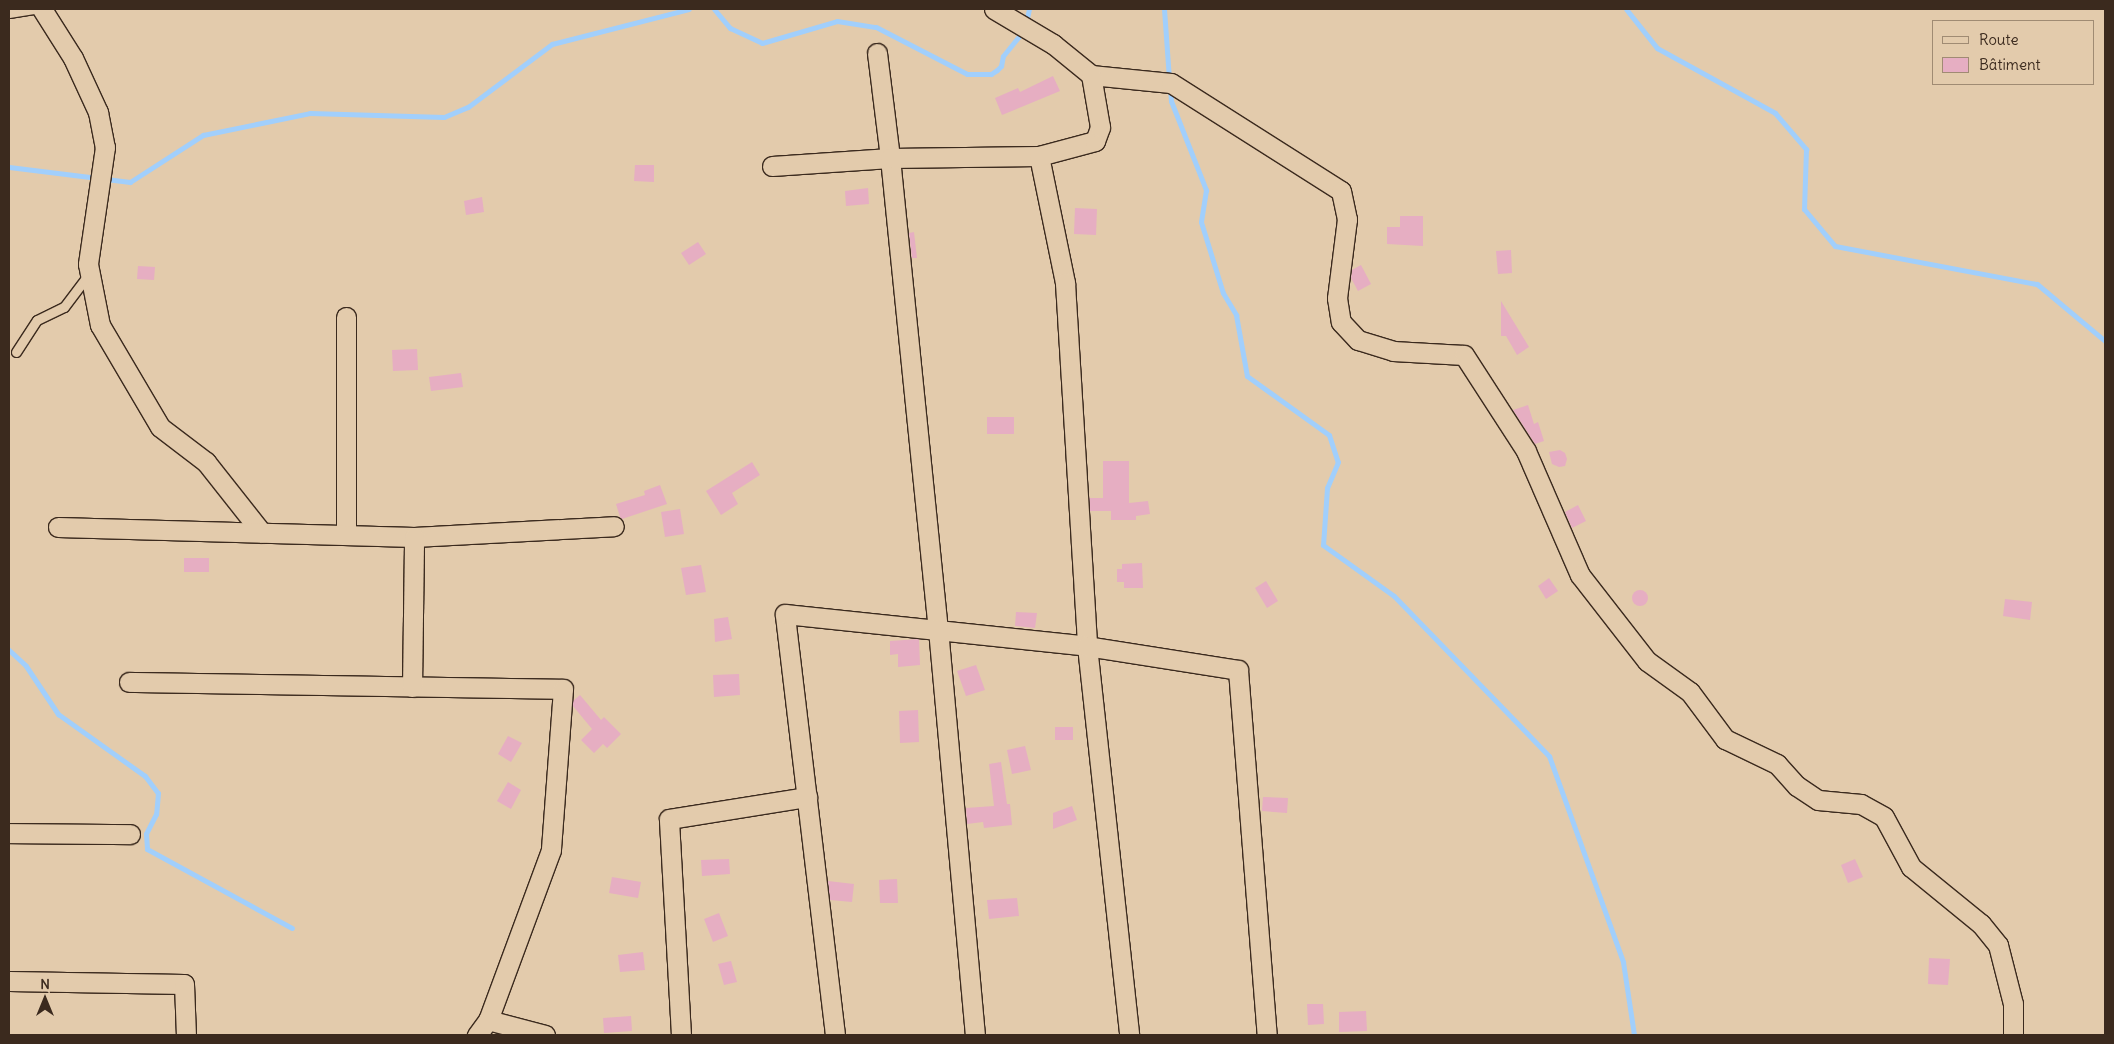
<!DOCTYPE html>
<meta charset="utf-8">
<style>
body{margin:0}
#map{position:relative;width:2114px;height:1044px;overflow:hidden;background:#e3cbac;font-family:Delius,sans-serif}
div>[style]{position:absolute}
.stream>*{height:5px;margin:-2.5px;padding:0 2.5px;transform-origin:2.5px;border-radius:2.5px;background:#a1cffc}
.building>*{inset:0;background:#e6aec2}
.round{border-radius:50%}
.roads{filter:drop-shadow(1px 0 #3b2a1e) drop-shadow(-1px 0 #3b2a1e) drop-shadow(0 1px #3b2a1e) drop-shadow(0 -1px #3b2a1e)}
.service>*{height:9px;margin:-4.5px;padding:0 4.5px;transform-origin:4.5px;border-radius:4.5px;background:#e3cbac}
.minor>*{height:19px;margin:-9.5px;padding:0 9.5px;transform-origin:9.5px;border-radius:9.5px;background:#e3cbac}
span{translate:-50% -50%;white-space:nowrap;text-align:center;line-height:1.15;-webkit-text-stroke:4px #e3cbac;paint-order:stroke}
.frame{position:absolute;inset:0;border:10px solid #3b2a1e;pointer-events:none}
.legend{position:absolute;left:1932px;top:20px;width:162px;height:65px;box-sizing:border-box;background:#e3cbac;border:1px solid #a08b73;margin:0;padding:6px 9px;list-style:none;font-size:15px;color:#3b2a1e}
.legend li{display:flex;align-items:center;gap:10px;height:25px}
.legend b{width:25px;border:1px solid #a08b73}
.north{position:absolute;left:20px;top:974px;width:50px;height:50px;-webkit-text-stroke:4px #e3cbac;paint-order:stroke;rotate:0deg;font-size:14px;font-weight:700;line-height:20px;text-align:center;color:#3b2a1e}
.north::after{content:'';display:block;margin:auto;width:18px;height:22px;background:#3b2a1e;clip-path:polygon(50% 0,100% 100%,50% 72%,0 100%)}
</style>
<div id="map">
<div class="stream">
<i style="left:714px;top:9px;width:25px;rotate:50deg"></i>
<i style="left:730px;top:28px;width:35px;rotate:25deg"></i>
<i style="left:762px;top:43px;width:78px;rotate:-16.3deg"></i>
<i style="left:837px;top:21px;width:39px;rotate:9deg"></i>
<i style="left:876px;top:27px;width:102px;rotate:27.3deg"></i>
<i style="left:967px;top:74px;width:24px"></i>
<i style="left:991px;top:74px;width:7px;rotate:-34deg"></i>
<i style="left:997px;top:70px;width:6px;rotate:-45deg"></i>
<i style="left:1001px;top:66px;width:10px;rotate:-79deg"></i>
<i style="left:1003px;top:56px;width:32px;rotate:-51deg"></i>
<i style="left:1164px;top:9px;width:70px;rotate:85.9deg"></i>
<i style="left:1626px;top:9px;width:50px;rotate:51.5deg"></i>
<i style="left:1657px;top:48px;width:135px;rotate:28.8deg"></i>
<i style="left:1775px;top:113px;width:48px;rotate:49.3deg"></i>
<i style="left:1806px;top:149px;width:60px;rotate:91.9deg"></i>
<i style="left:1804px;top:209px;width:48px;rotate:50deg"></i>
<i style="left:1835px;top:246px;width:206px;rotate:10.7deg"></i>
<i style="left:2037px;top:284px;width:89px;rotate:40deg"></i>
<i style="left:1026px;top:23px;width:14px;rotate:-78deg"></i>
<i style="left:1170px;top:87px;width:14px;rotate:86deg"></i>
<i style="left:1171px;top:101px;width:96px;rotate:68.5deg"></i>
<i style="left:1206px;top:190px;width:32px;rotate:99deg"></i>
<i style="left:1201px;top:222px;width:74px;rotate:72.8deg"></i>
<i style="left:1223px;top:293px;width:26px;rotate:59deg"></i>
<i style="left:1236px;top:315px;width:62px;rotate:79.8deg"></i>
<i style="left:1247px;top:376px;width:101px;rotate:35.7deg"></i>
<i style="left:1329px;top:435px;width:28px;rotate:72deg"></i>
<i style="left:1338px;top:462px;width:28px;rotate:113deg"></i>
<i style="left:1327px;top:488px;width:57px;rotate:94deg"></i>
<i style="left:1323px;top:545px;width:87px;rotate:35.7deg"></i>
<i style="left:1394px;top:596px;width:223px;rotate:45.9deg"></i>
<i style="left:1549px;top:756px;width:219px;rotate:70.2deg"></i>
<i style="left:1623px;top:962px;width:74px;rotate:81.4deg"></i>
<i style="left:9px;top:167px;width:122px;rotate:7.1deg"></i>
<i style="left:130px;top:182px;width:87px;rotate:-32.8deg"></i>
<i style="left:203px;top:135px;width:109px;rotate:-11.6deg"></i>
<i style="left:310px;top:113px;width:134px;rotate:1.7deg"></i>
<i style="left:444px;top:117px;width:26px;rotate:-23deg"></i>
<i style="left:468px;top:107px;width:105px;rotate:-36.9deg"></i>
<i style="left:552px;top:44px;width:141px;rotate:-14.3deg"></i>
<i style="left:9px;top:650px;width:23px;rotate:43deg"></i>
<i style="left:26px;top:666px;width:58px;rotate:56.3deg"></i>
<i style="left:58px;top:714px;width:107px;rotate:35.5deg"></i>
<i style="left:145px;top:776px;width:21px;rotate:53deg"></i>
<i style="left:158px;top:793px;width:21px;rotate:95deg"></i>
<i style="left:156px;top:814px;width:22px;rotate:117deg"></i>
<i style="left:146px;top:834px;width:15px;rotate:86deg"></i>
<i style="left:147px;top:849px;width:165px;rotate:28.6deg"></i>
</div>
<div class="building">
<i style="clip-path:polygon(1053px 76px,1060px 91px,1002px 115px,995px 98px,1018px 88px,1020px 92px)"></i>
<i style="clip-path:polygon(635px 165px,654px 165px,654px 182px,634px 181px)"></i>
<i style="clip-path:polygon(868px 188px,869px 204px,846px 206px,845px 191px)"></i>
<i style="clip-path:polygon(482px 197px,484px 212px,466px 215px,464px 201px)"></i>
<i style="clip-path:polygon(1075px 208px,1097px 209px,1096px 235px,1074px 234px)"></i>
<i style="clip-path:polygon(1400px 216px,1423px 216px,1423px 246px,1387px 244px,1387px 227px,1400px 227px)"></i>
<i style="clip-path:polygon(914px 232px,917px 258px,912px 258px,909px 233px)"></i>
<i style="clip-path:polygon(698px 242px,706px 254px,689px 265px,681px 253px)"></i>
<i style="clip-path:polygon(1511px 250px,1512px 273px,1498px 274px,1496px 251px)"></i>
<i style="clip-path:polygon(1361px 265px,1371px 284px,1358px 291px,1351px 278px,1352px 270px)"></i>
<i style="clip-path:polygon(138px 266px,155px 267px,154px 280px,137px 279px)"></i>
<i style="clip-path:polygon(1501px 301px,1529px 347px,1517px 355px,1506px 336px,1501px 336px)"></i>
<i style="clip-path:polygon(417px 349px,418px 370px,393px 371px,392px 350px)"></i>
<i style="clip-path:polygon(461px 373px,463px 387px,431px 391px,429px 377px)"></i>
<i style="clip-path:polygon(1528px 405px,1534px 424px,1538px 422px,1544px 441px,1535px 444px,1513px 410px)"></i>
<i style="clip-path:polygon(987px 417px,1014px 417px,1014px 434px,987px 434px)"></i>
<i style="clip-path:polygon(1560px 450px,1565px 453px,1567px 459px,1565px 466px,1559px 467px,1552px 464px,1549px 452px)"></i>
<i style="clip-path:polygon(1103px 461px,1129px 461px,1129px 503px,1148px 501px,1150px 514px,1136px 516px,1136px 520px,1111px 520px,1111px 511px,1090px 511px,1089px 498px,1103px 498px)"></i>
<i style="clip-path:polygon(752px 462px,760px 475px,732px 493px,738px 504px,721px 515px,706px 491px)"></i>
<i style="clip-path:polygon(660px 485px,667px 504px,622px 519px,620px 517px,616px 504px,645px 495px,644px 491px)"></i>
<i style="clip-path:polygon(1578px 505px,1586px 521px,1572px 528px,1565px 512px)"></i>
<i style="clip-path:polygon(680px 509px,684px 534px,665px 537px,661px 512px)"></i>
<i style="clip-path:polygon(184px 558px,209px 558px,209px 572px,184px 572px)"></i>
<i style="clip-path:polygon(1142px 563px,1143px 588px,1124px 588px,1124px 582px,1117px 582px,1117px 569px,1122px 569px,1122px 564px)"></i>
<i style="clip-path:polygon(701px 565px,706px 592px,686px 595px,681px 568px)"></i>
<i style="clip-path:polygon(1549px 578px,1558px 591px,1546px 599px,1538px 586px)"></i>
<i style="clip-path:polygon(1266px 581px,1278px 601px,1267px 608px,1255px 588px)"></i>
<i class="round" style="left:1632px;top:590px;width:16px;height:16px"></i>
<i style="clip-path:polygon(2005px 599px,2032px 602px,2030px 620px,2003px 616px)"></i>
<i style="clip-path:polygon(1016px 612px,1037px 613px,1035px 628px,1015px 626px)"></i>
<i style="clip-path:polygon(728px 617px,732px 639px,715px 642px,714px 619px)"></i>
<i style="clip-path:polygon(919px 639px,920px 665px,898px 667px,898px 654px,890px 655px,890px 641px)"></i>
<i style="clip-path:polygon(976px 665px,985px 690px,966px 696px,957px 671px)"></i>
<i style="clip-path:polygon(739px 674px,740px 695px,714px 697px,713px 675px)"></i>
<i style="clip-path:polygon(580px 695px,601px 720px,604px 717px,621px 734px,607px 748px,603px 744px,594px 753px,581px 740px,592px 729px,573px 706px,573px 701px)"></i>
<i style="clip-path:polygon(918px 710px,919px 742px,900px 743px,899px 711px)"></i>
<i style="clip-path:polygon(1055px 727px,1073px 727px,1073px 740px,1055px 740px)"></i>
<i style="clip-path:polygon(508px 736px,522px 743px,511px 762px,498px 754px)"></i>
<i style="clip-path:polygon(1025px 746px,1031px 770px,1012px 774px,1007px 750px)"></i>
<i style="clip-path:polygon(1001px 762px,1007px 804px,1010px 804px,1012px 825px,984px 828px,983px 822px,967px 824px,966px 808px,994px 806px,989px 764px)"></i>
<i style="clip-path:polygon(508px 782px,521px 790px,511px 809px,497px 801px)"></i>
<i style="clip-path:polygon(1263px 797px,1288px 798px,1287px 813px,1262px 811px)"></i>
<i style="clip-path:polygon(1072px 806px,1077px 820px,1053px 829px,1053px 813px)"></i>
<i style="clip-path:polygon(729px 859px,730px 874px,702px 876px,701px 860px)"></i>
<i style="clip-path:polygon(1855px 859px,1863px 877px,1848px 883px,1841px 865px)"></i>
<i style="clip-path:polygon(612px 877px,641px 882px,638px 898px,609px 893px)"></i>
<i style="clip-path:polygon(897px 879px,898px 903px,880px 903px,879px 880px)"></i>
<i style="clip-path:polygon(828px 881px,854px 884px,852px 902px,830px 900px)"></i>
<i style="clip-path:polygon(1017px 898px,1019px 916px,989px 919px,987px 900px)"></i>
<i style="clip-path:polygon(719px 913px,728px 936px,713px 942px,704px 919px)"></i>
<i style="clip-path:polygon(643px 952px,645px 970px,620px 972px,618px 955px)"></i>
<i style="clip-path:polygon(1929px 958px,1950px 959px,1948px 985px,1928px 984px)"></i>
<i style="clip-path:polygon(731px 961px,737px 982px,724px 985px,718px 964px)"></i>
<i style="clip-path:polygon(1307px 1004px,1323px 1004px,1324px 1024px,1308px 1025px)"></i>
<i style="clip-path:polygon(1366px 1011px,1367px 1031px,1339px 1032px,1339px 1012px)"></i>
<i style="clip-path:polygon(631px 1016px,632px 1031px,604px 1033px,603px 1018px)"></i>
</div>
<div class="roads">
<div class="service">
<i style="left:9px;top:13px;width:25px;rotate:-9deg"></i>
<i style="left:16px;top:352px;width:38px;rotate:-57deg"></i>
<i style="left:37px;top:320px;width:30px;rotate:-26deg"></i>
<i style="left:64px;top:307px;width:41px;rotate:-52.9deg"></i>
</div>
<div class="minor">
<i style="left:42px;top:9px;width:58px;rotate:57.7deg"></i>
<i style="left:73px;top:58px;width:60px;rotate:65.2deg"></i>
<i style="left:98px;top:112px;width:36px;rotate:79deg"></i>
<i style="left:105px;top:147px;width:118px;rotate:98.3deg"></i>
<i style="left:88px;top:264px;width:62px;rotate:78.9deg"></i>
<i style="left:100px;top:325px;width:118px;rotate:59.5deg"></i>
<i style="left:160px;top:427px;width:58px;rotate:37.3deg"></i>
<i style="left:206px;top:462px;width:90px;rotate:51.7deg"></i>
<i style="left:994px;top:9px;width:69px;rotate:30.7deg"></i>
<i style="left:1053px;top:44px;width:49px;rotate:39.2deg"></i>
<i style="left:1091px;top:75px;width:80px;rotate:5.7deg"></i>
<i style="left:1171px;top:83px;width:201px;rotate:32.4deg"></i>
<i style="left:1341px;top:191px;width:29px;rotate:78deg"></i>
<i style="left:1347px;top:219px;width:80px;rotate:97.2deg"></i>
<i style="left:1337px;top:298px;width:24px;rotate:81deg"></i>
<i style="left:1341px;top:322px;width:25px;rotate:47deg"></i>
<i style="left:1358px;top:340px;width:37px;rotate:17deg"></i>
<i style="left:1393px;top:351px;width:71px;rotate:3.2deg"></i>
<i style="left:1464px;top:355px;width:114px;rotate:57.1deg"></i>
<i style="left:1526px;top:451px;width:135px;rotate:66.5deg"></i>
<i style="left:1580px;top:575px;width:109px;rotate:52.1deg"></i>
<i style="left:1647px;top:661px;width:53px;rotate:35.8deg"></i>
<i style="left:1690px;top:692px;width:59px;rotate:53.3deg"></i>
<i style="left:1725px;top:739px;width:58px;rotate:25.7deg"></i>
<i style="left:1777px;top:764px;width:30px;rotate:48deg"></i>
<i style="left:1797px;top:786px;width:25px;rotate:34deg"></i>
<i style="left:1818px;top:800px;width:43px;rotate:5.3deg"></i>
<i style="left:1861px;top:804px;width:26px;rotate:29deg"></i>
<i style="left:1884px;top:817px;width:57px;rotate:61.6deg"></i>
<i style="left:1911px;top:867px;width:90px;rotate:39.2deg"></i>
<i style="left:1981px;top:924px;width:27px;rotate:51deg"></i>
<i style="left:1998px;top:945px;width:61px;rotate:75.7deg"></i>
<i style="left:2013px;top:1004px;width:31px;rotate:90deg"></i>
<i style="left:877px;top:53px;width:106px;rotate:82.9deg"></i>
<i style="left:890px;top:158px;width:473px;rotate:84.2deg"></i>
<i style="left:938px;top:629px;width:408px;rotate:84.8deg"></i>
<i style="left:1039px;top:156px;width:130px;rotate:78.4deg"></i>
<i style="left:1065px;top:283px;width:364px;rotate:86.5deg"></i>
<i style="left:1087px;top:646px;width:391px;rotate:83.8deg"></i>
<i style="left:772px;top:166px;width:118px;rotate:-3.9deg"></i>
<i style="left:890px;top:158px;width:149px;rotate:-0.8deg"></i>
<i style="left:1039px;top:156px;width:58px;rotate:-15deg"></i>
<i style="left:1095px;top:141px;width:15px;rotate:-70deg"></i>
<i style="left:1100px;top:127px;width:53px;rotate:-99.8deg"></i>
<i style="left:346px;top:317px;width:218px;rotate:90deg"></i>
<i style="left:58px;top:527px;width:356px;rotate:1.6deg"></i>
<i style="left:414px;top:537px;width:200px;rotate:-3.1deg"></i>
<i style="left:129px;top:682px;width:434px;rotate:0.9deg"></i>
<i style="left:563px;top:689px;width:161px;rotate:94.3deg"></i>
<i style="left:551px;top:850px;width:181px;rotate:110.3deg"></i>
<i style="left:488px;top:1020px;width:19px;rotate:126deg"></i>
<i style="left:412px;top:687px;width:150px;rotate:-89.2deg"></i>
<i style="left:9px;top:833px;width:121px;rotate:0.5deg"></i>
<i style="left:9px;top:981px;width:175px;rotate:1deg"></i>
<i style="left:184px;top:984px;width:51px;rotate:87.8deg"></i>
<i style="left:488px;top:1020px;width:59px;rotate:14.7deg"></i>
<i style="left:681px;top:1035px;width:216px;rotate:-93.2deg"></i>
<i style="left:669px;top:819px;width:140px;rotate:-9.1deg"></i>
<i style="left:835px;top:1035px;width:424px;rotate:-96.8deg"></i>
<i style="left:785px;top:614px;width:304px;rotate:6deg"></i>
<i style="left:1087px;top:646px;width:153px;rotate:9deg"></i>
<i style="left:1238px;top:670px;width:366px;rotate:85.5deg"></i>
</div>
</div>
<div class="frame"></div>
<ul class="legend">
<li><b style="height:6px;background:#e3cbac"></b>Route</li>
<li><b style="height:14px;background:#e6aec2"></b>Bâtiment</li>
</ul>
<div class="north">N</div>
</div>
